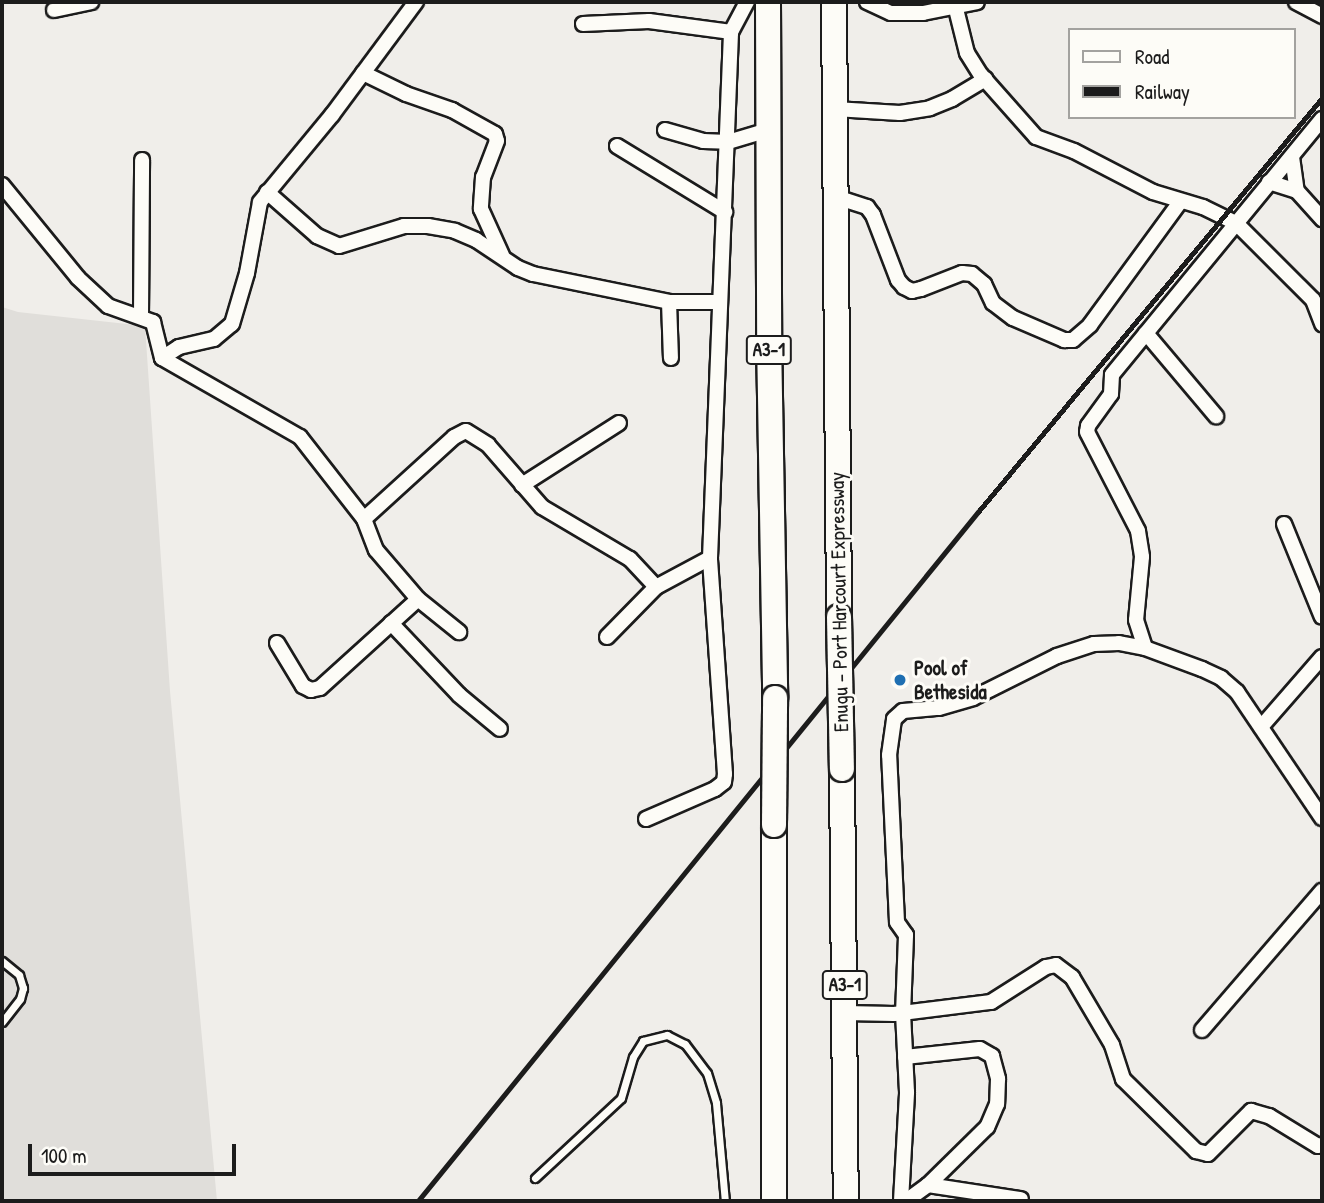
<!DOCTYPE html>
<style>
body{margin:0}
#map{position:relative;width:1324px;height:1203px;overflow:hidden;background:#f0eeea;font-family:"Patrick Hand",sans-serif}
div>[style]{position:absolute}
.built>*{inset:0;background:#e0deda}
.roads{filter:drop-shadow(2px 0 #1c1c1c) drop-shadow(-2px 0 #1c1c1c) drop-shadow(0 2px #1c1c1c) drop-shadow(0 -2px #1c1c1c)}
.lane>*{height:7px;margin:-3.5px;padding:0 3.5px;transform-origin:3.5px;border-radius:3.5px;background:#fdfcf7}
.street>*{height:14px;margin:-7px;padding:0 7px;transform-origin:7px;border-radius:7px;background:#fdfcf7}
.highway>*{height:24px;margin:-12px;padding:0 12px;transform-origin:12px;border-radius:12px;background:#fdfcf7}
.rail>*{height:4.5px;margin:-2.25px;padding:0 2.25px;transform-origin:2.25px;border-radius:2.25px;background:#1c1c1c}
.bridges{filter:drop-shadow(2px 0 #1c1c1c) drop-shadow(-2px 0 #1c1c1c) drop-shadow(0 2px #1c1c1c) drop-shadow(0 -2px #1c1c1c)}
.highway-bridge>*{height:24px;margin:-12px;padding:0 12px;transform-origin:12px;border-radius:12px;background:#fdfcf7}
.dots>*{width:19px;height:19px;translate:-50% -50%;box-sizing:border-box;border:4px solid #fdfcf7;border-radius:50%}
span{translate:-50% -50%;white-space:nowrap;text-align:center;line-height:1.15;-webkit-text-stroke:6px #fdfcf7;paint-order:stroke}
.shield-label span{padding:2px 5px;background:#fdfcf7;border:2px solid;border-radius:5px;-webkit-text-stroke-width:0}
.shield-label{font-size:19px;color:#1c1c1c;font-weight:700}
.street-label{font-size:21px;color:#1c1c1c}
.poi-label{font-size:21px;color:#1c1c1c;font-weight:700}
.left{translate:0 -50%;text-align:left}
.frame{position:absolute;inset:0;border:4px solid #1c1c1c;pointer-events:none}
.legend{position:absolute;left:1068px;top:28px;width:228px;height:91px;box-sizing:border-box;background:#fdfcf7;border:2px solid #a3a29f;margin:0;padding:9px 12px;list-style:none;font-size:21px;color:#1c1c1c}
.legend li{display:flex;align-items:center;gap:14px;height:35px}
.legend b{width:35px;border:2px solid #a3a29f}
.scale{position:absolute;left:28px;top:1144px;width:208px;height:32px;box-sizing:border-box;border:4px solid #1c1c1c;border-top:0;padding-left:9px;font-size:21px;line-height:24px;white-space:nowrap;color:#1c1c1c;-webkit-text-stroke:5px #fdfcf7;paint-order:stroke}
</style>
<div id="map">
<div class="built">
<i style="clip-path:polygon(2px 307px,18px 312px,145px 326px,170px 691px,217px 1201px,2px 1201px)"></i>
</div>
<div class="roads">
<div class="lane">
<i style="left:2px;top:961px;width:22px;rotate:39deg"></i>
<i style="left:19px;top:975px;width:14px;rotate:73deg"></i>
<i style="left:23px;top:988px;width:11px;rotate:105deg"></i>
<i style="left:20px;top:999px;width:29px;rotate:128deg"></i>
<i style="left:535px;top:1178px;width:117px;rotate:-42.9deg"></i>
<i style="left:621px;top:1098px;width:43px;rotate:-73.7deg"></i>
<i style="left:633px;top:1057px;width:19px;rotate:-58deg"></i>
<i style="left:643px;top:1041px;width:25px;rotate:-14deg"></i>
<i style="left:667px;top:1035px;width:20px;rotate:27deg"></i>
<i style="left:685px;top:1044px;width:36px;rotate:53deg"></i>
<i style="left:707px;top:1073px;width:31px;rotate:73deg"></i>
<i style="left:716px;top:1103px;width:98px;rotate:84.8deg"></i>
</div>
<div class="street">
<i style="left:867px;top:2px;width:26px;rotate:25deg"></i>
<i style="left:891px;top:13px;width:32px"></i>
<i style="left:923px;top:13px;width:55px;rotate:-11.5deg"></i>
<i style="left:1296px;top:2px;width:30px;rotate:28deg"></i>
<i style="left:956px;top:9px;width:45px;rotate:76deg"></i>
<i style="left:967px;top:53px;width:26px;rotate:58deg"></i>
<i style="left:981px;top:75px;width:83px;rotate:48.4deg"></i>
<i style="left:1036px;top:137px;width:40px;rotate:20.2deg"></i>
<i style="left:1074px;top:151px;width:89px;rotate:27.4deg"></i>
<i style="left:1153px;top:192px;width:52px;rotate:16.7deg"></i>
<i style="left:1203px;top:207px;width:37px;rotate:26deg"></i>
<i style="left:1236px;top:223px;width:109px;rotate:45deg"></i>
<i style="left:1313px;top:300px;width:26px;rotate:69deg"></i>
<i style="left:54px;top:10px;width:38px;rotate:-12deg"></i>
<i style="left:583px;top:24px;width:66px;rotate:-2.6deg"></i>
<i style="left:649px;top:21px;width:83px;rotate:7.6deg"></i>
<i style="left:363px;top:73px;width:48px;rotate:26deg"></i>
<i style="left:406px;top:94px;width:49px;rotate:19.2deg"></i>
<i style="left:452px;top:110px;width:49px;rotate:29.2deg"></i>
<i style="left:495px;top:134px;width:7px;rotate:74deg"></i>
<i style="left:497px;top:141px;width:39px;rotate:111deg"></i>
<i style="left:483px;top:177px;width:32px;rotate:94deg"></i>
<i style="left:481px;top:209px;width:51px;rotate:65.5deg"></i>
<i style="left:835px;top:109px;width:65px;rotate:3.5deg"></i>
<i style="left:900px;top:113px;width:30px;rotate:-9deg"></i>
<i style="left:930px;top:108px;width:24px;rotate:-22deg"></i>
<i style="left:952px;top:99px;width:39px;rotate:-31deg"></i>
<i style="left:1322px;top:119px;width:331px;rotate:129.4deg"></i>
<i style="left:1112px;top:375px;width:19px;rotate:93deg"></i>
<i style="left:1111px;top:394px;width:39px;rotate:126deg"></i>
<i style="left:1088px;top:426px;width:6px;rotate:99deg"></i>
<i style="left:1087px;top:432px;width:111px;rotate:62.7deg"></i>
<i style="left:1138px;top:531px;width:26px;rotate:81deg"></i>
<i style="left:1142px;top:557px;width:63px;rotate:95.4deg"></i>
<i style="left:1136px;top:620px;width:29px;rotate:72deg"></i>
<i style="left:1145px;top:648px;width:61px;rotate:20.2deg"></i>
<i style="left:1202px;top:669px;width:21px;rotate:25deg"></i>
<i style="left:1221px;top:678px;width:21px;rotate:41deg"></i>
<i style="left:1237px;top:692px;width:152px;rotate:56deg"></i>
<i style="left:665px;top:130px;width:40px;rotate:16deg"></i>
<i style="left:703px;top:141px;width:25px;rotate:2deg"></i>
<i style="left:728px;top:142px;width:42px;rotate:-16.7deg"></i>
<i style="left:617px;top:146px;width:127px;rotate:31.4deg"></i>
<i style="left:1292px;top:157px;width:34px;rotate:82deg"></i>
<i style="left:1269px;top:182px;width:29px;rotate:18deg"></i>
<i style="left:1297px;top:191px;width:38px;rotate:48deg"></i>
<i style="left:2px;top:185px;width:120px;rotate:50.7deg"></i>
<i style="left:78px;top:278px;width:41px;rotate:43deg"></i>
<i style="left:108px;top:306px;width:48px;rotate:19.6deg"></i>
<i style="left:153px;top:322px;width:37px;rotate:76deg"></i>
<i style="left:162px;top:358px;width:159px;rotate:29.8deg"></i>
<i style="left:300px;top:437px;width:104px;rotate:52deg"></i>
<i style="left:364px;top:519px;width:33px;rotate:69deg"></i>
<i style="left:376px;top:550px;width:65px;rotate:49.4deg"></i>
<i style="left:418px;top:599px;width:53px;rotate:38.8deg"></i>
<i style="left:267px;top:192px;width:67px;rotate:41.3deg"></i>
<i style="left:317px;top:236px;width:24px;rotate:24deg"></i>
<i style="left:339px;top:246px;width:68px;rotate:-17.1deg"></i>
<i style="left:404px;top:226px;width:24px"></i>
<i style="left:428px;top:226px;width:27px;rotate:10deg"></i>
<i style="left:455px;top:231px;width:23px;rotate:23deg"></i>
<i style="left:476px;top:240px;width:50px;rotate:33.7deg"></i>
<i style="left:518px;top:268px;width:16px;rotate:22deg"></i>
<i style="left:533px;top:274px;width:139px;rotate:11.6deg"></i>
<i style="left:669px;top:302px;width:51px"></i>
<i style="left:836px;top:197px;width:33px;rotate:18deg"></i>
<i style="left:867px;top:207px;width:10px;rotate:53deg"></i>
<i style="left:873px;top:215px;width:70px;rotate:69deg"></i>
<i style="left:898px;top:280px;width:9px;rotate:49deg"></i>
<i style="left:904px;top:287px;width:9px;rotate:27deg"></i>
<i style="left:912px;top:291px;width:9px;rotate:-13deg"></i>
<i style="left:921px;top:289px;width:44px;rotate:-21.3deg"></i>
<i style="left:962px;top:273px;width:10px;rotate:6deg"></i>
<i style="left:972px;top:274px;width:16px;rotate:40deg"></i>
<i style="left:984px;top:284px;width:21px;rotate:65deg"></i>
<i style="left:993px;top:303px;width:25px;rotate:37deg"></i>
<i style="left:1013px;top:318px;width:56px;rotate:23.3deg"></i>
<i style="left:1064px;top:340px;width:9px"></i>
<i style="left:1073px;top:340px;width:23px;rotate:-41deg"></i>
<i style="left:1090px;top:325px;width:152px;rotate:-53.8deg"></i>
<i style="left:669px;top:302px;width:56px;rotate:88deg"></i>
<i style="left:141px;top:316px;width:156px;rotate:-89.6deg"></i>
<i style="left:1146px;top:333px;width:109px;rotate:49.9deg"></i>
<i style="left:162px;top:358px;width:20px;rotate:-33deg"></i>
<i style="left:179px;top:347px;width:36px;rotate:-13deg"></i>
<i style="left:214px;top:339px;width:23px;rotate:-40deg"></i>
<i style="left:232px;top:324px;width:53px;rotate:-73.6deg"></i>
<i style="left:247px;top:273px;width:72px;rotate:-79.6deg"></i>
<i style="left:260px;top:202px;width:113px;rotate:-50.4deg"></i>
<i style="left:332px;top:115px;width:141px;rotate:-53.4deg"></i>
<i style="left:522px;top:485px;width:115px;rotate:-32.6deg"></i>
<i style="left:364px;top:519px;width:122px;rotate:-42.3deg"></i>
<i style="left:454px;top:437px;width:13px;rotate:-27deg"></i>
<i style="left:466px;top:431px;width:26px;rotate:32deg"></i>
<i style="left:488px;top:445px;width:82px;rotate:48.9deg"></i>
<i style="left:542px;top:507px;width:102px;rotate:30.6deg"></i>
<i style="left:630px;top:559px;width:38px;rotate:47deg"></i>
<i style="left:1284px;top:524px;width:100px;rotate:67.8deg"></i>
<i style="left:391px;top:623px;width:99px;rotate:46.6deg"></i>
<i style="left:459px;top:695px;width:53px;rotate:39.7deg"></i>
<i style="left:607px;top:637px;width:70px;rotate:-45.6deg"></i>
<i style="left:656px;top:587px;width:61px;rotate:-28.2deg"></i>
<i style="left:277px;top:643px;width:50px;rotate:58.8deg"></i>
<i style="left:303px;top:686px;width:9px;rotate:27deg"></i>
<i style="left:311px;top:690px;width:9px;rotate:-13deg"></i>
<i style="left:320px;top:688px;width:132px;rotate:-42.2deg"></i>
<i style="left:1261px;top:727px;width:93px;rotate:-48.9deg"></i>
<i style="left:646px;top:819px;width:75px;rotate:-23.5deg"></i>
<i style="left:715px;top:789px;width:11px;rotate:-38deg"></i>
<i style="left:724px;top:782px;width:8px;rotate:-83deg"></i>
<i style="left:725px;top:774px;width:217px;rotate:-94deg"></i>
<i style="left:710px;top:558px;width:526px;rotate:-87.71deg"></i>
<i style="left:731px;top:32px;width:34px;rotate:-62deg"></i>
<i style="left:845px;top:1013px;width:49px;rotate:1.2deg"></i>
<i style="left:894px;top:1014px;width:98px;rotate:-7.1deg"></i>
<i style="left:991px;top:1002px;width:65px;rotate:-32.5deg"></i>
<i style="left:1046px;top:967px;width:10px;rotate:-11deg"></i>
<i style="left:1056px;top:965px;width:20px;rotate:37deg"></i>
<i style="left:1072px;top:977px;width:79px;rotate:59.5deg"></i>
<i style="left:1112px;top:1045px;width:36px;rotate:72deg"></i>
<i style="left:1123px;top:1079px;width:103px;rotate:44.6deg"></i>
<i style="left:1196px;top:1151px;width:12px;rotate:14deg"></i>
<i style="left:1208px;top:1154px;width:61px;rotate:-45deg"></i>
<i style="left:1251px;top:1111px;width:19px;rotate:16deg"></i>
<i style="left:1269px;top:1116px;width:57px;rotate:31.5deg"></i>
<i style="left:1318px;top:1146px;width:4px;rotate:-14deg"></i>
<i style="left:1202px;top:1030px;width:184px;rotate:-49.2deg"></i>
<i style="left:905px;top:1057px;width:75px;rotate:-6.1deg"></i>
<i style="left:980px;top:1049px;width:14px;rotate:30deg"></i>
<i style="left:992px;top:1056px;width:24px;rotate:75deg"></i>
<i style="left:998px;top:1079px;width:25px;rotate:92deg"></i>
<i style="left:997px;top:1104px;width:25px;rotate:113deg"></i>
<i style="left:987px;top:1127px;width:83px;rotate:135.5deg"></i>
<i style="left:928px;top:1185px;width:27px;rotate:144deg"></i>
<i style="left:928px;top:1185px;width:94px;rotate:8.6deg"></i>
<i style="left:901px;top:1201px;width:109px;rotate:-86.8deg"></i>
<i style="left:907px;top:1092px;width:78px;rotate:-92.9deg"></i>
<i style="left:903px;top:1014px;width:79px;rotate:-87.8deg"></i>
<i style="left:906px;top:935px;width:16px;rotate:-125deg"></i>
<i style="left:897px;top:922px;width:167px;rotate:-92.7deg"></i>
<i style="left:889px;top:755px;width:36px;rotate:-82deg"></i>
<i style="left:894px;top:719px;width:12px;rotate:-42deg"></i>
<i style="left:903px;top:711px;width:36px;rotate:-5deg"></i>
<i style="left:939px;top:708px;width:35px;rotate:-16deg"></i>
<i style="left:973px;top:698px;width:94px;rotate:-26.6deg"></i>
<i style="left:1057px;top:656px;width:39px;rotate:-18deg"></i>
<i style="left:1094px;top:644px;width:25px;rotate:-2deg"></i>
<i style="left:1119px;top:643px;width:26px;rotate:11deg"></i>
</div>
<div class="highway">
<i style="left:768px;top:2px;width:337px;rotate:89.8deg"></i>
<i style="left:769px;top:339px;width:359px;rotate:89deg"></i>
<i style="left:834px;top:2px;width:615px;rotate:89.53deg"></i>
<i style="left:842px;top:769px;width:432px;rotate:89.5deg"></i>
<i style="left:774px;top:1201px;width:376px;rotate:-90deg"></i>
</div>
</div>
<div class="rail">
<i style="left:418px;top:1201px;width:888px;rotate:-50.9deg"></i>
<i style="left:978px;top:512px;width:538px;rotate:-50.28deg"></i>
</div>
<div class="bridges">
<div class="highway-bridge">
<i style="left:839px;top:617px;width:152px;rotate:88.9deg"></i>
<i style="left:774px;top:825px;width:127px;rotate:-89.5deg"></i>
</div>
</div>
<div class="dots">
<i style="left:900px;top:680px;background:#1f6fb2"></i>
</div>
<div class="shield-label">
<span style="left:769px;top:350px">A3-1</span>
<span style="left:845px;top:985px">A3-1</span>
</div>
<div class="street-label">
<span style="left:839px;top:602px;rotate:-91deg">Enugu - Port Harcourt Expressway</span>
</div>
<div class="poi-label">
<span class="left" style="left:914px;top:680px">Pool of<br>Bethesida</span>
</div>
<div class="frame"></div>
<ul class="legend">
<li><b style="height:9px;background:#fdfcf7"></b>Road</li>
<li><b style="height:9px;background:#1c1c1c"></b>Railway</li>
</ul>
<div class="scale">100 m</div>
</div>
